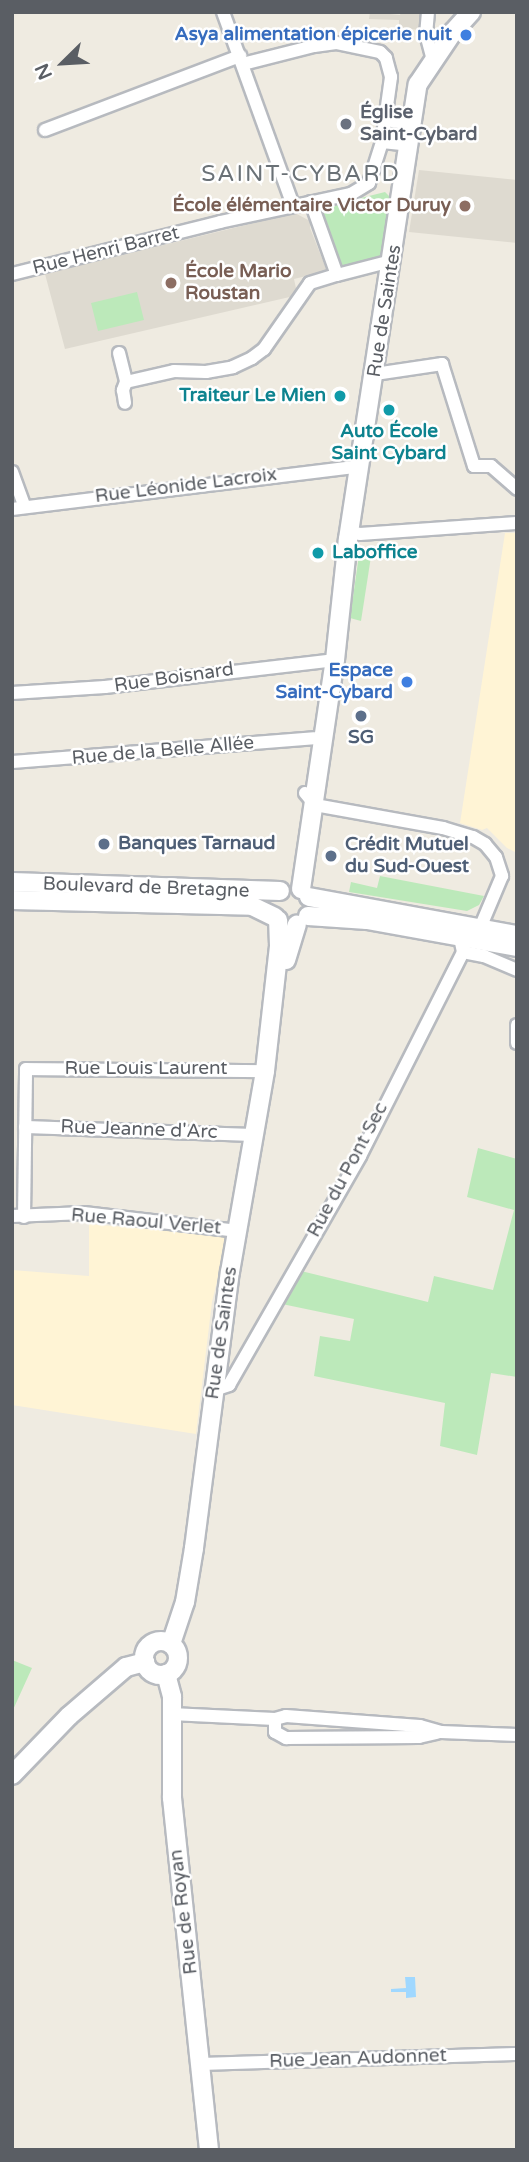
<!DOCTYPE html>
<meta charset="utf-8">
<style>
body{margin:0}
#map{position:relative;width:529px;height:2162px;overflow:hidden;background:#efebe1;font-family:"Varela Round",sans-serif}
div>[style]{position:absolute}
.commercial>*{inset:0;background:#fff4d5}
.education>*{inset:0;background:#dedad0}
.green>*{inset:0;background:#bce9ba}
.water>*{inset:0;background:#a0d8ff}
.roads{filter:drop-shadow(2px 0 #b7babf) drop-shadow(-2px 0 #b7babf) drop-shadow(0 2px #b7babf) drop-shadow(0 -2px #b7babf)}
.street>*{height:12px;margin:-6px;padding:0 6px;transform-origin:6px;border-radius:6px;background:#fff}
.secondary>*{height:18px;margin:-9px;padding:0 9px;transform-origin:9px;border-radius:9px;background:#fff}
.secondary>.ring{margin:-9px;padding:0;box-sizing:content-box;background:none;border:18px solid #fff;border-radius:50%}
.dots>*{width:19px;height:19px;translate:-50% -50%;box-sizing:border-box;border:4px solid #fff;border-radius:50%}
span{translate:-50% -50%;white-space:nowrap;text-align:center;line-height:1.15;-webkit-text-stroke:5px #fff;paint-order:stroke}
.shop-label{font-size:19px;color:#366cbe;font-weight:700}
.right{translate:-100% -50%;text-align:right}
.worship-label{font-size:19px;color:#5b616d;font-weight:700}
.left{translate:0 -50%;text-align:left}
.education-label{font-size:19px;color:#785e54;font-weight:700}
.street-label{font-size:19px;color:#5a5e64}
.culture-label{font-size:19px;color:#0d838f;font-weight:700}
.service-label{font-size:19px;color:#4e5e75;font-weight:700}
.quarter-label{font-size:23px;color:#6a7176;letter-spacing:2px}
.frame{position:absolute;inset:0;border:14px solid #5a5e64;pointer-events:none}
.north{position:absolute;left:28px;top:28px;width:70px;height:70px;-webkit-text-stroke:5px #fff;paint-order:stroke;rotate:246deg;font-size:19px;font-weight:700;line-height:28px;text-align:center;color:#5a5e64}
.north::after{content:'';display:block;margin:auto;width:24px;height:32px;background:#5a5e64;clip-path:polygon(50% 0,100% 100%,50% 72%,0 100%)}
</style>
<div id="map">
<div class="commercial">
<i style="clip-path:polygon(505px 533px,517px 533px,517px 853px,507px 848px,487px 828px,482px 830px,460px 823px)"></i>
<i style="clip-path:polygon(89px 1224px,228px 1236px,212px 1302px,196px 1434px,12px 1405px,12px 1270px,89px 1276px)"></i>
</div>
<div class="education">
<i style="clip-path:polygon(370px 12px,400px 15px,401px 12px,421px 12px,418px 30px,399px 27px,399px 20px,369px 19px)"></i>
<i style="clip-path:polygon(419px 170px,517px 180px,517px 243px,409px 232px)"></i>
<i style="clip-path:polygon(295px 213px,310px 221px,310px 228px,327px 271px,294px 279px,297px 293px,294px 296px,65px 349px,45px 274px)"></i>
</div>
<div class="green">
<i style="clip-path:polygon(385px 192px,391px 198px,381px 259px,341px 268px,322px 214px,325px 207px)"></i>
<i style="clip-path:polygon(137px 292px,144px 320px,98px 331px,91px 303px)"></i>
<i style="clip-path:polygon(360px 548px,372px 550px,361px 621px,350px 618px)"></i>
<i style="clip-path:polygon(380px 876px,484px 896px,479px 905px,467px 911px,349px 892px,351px 882px,377px 888px)"></i>
<i style="clip-path:polygon(478px 1148px,517px 1159px,517px 1377px,491px 1373px,477px 1455px,440px 1446px,445px 1403px,314px 1376px,320px 1336px,350px 1341px,354px 1319px,282px 1304px,301px 1271px,428px 1302px,434px 1276px,493px 1290px,514px 1210px,467px 1197px)"></i>
<i style="clip-path:polygon(12px 1660px,32px 1668px,12px 1712px)"></i>
</div>
<div class="water">
<i style="clip-path:polygon(405px 1977px,415px 1977px,416px 1997px,406px 1998px,406px 1992px,391px 1992px,391px 1989px,406px 1988px)"></i>
</div>
<div class="roads">
<div class="street">
<i style="left:223px;top:12px;width:205px;rotate:70.1deg"></i>
<i style="left:428px;top:12px;width:22px;rotate:95deg"></i>
<i style="left:426px;top:34px;width:27px;rotate:75deg"></i>
<i style="left:386px;top:120px;width:26px;rotate:9deg"></i>
<i style="left:45px;top:130px;width:209px;rotate:-20.8deg"></i>
<i style="left:382px;top:142px;width:27px;rotate:6deg"></i>
<i style="left:311px;top:202px;width:77px;rotate:70.4deg"></i>
<i style="left:337px;top:275px;width:56px;rotate:-14.5deg"></i>
<i style="left:12px;top:274px;width:214px;rotate:-14deg"></i>
<i style="left:220px;top:222px;width:134px;rotate:-12.1deg"></i>
<i style="left:351px;top:194px;width:21px;rotate:-31deg"></i>
<i style="left:369px;top:183px;width:43px;rotate:-72.4deg"></i>
<i style="left:382px;top:142px;width:66px;rotate:-82.1deg"></i>
<i style="left:391px;top:77px;width:20px;rotate:-105deg"></i>
<i style="left:386px;top:58px;width:8px;rotate:-135deg"></i>
<i style="left:380px;top:52px;width:45px;rotate:-168.4deg"></i>
<i style="left:336px;top:43px;width:22px;rotate:172deg"></i>
<i style="left:314px;top:46px;width:73px;rotate:165.8deg"></i>
<i style="left:119px;top:353px;width:30px;rotate:76deg"></i>
<i style="left:126px;top:382px;width:9px;rotate:111deg"></i>
<i style="left:123px;top:390px;width:13px;rotate:81deg"></i>
<i style="left:375px;top:374px;width:68px;rotate:-8.5deg"></i>
<i style="left:442px;top:364px;width:107px;rotate:72.6deg"></i>
<i style="left:474px;top:466px;width:17px"></i>
<i style="left:491px;top:466px;width:35px;rotate:41deg"></i>
<i style="left:126px;top:382px;width:49px;rotate:-12.9deg"></i>
<i style="left:174px;top:371px;width:32px;rotate:2deg"></i>
<i style="left:206px;top:372px;width:27px;rotate:-10deg"></i>
<i style="left:233px;top:367px;width:21px;rotate:-25deg"></i>
<i style="left:252px;top:358px;width:15px;rotate:-37deg"></i>
<i style="left:264px;top:349px;width:80px;rotate:-55.1deg"></i>
<i style="left:310px;top:283px;width:28px;rotate:-17deg"></i>
<i style="left:12px;top:472px;width:37px;rotate:70deg"></i>
<i style="left:12px;top:509px;width:351px;rotate:-7deg"></i>
<i style="left:349px;top:532px;width:11px;rotate:10deg"></i>
<i style="left:360px;top:534px;width:157px;rotate:-4deg"></i>
<i style="left:12px;top:693px;width:93px;rotate:-3.7deg"></i>
<i style="left:105px;top:687px;width:232px;rotate:-6.7deg"></i>
<i style="left:12px;top:762px;width:303px;rotate:-4.5deg"></i>
<i style="left:305px;top:793px;width:16px;rotate:50deg"></i>
<i style="left:315px;top:805px;width:130px;rotate:10.2deg"></i>
<i style="left:443px;top:828px;width:31px;rotate:17deg"></i>
<i style="left:473px;top:837px;width:14px;rotate:30deg"></i>
<i style="left:485px;top:844px;width:17px;rotate:50deg"></i>
<i style="left:496px;top:857px;width:20px;rotate:72deg"></i>
<i style="left:502px;top:876px;width:56px;rotate:112.9deg"></i>
<i style="left:463px;top:952px;width:21px;rotate:11deg"></i>
<i style="left:484px;top:956px;width:36px;rotate:23deg"></i>
<i style="left:517px;top:1025px;width:18px;rotate:90deg"></i>
<i style="left:25px;top:1127px;width:229px;rotate:2deg"></i>
<i style="left:12px;top:1216px;width:72px;rotate:-2.4deg"></i>
<i style="left:84px;top:1213px;width:155px;rotate:6.7deg"></i>
<i style="left:24px;top:1217px;width:148px;rotate:-89.2deg"></i>
<i style="left:26px;top:1069px;width:239px;rotate:0.5deg"></i>
<i style="left:214px;top:1390px;width:16px;rotate:-18deg"></i>
<i style="left:229px;top:1385px;width:264px;rotate:-60.2deg"></i>
<i style="left:360px;top:1156px;width:229px;rotate:-63.2deg"></i>
<i style="left:463px;top:952px;width:14px;rotate:-102deg"></i>
<i style="left:171px;top:1714px;width:104px;rotate:2.8deg"></i>
<i style="left:275px;top:1719px;width:11px;rotate:-15deg"></i>
<i style="left:286px;top:1716px;width:134px;rotate:4.3deg"></i>
<i style="left:420px;top:1726px;width:22px;rotate:16deg"></i>
<i style="left:441px;top:1732px;width:76px;rotate:2.3deg"></i>
<i style="left:275px;top:1719px;width:13px;rotate:90deg"></i>
<i style="left:275px;top:1732px;width:13px;rotate:29deg"></i>
<i style="left:286px;top:1738px;width:133px;rotate:-0.4deg"></i>
<i style="left:419px;top:1737px;width:18px;rotate:-13deg"></i>
<i style="left:199px;top:2064px;width:318px;rotate:-1.8deg"></i>
</div>
<div class="secondary">
<i style="left:12px;top:882px;width:268px;rotate:1.9deg"></i>
<i style="left:301px;top:889px;width:232px;rotate:-81.6deg"></i>
<i style="left:335px;top:660px;width:122px;rotate:-83.9deg"></i>
<i style="left:348px;top:539px;width:460px;rotate:-81.3deg"></i>
<i style="left:418px;top:84px;width:63px;rotate:-56.1deg"></i>
<i style="left:453px;top:32px;width:27px;rotate:-48deg"></i>
<i style="left:309px;top:897px;width:211px;rotate:10.4deg"></i>
<i style="left:12px;top:900px;width:240px;rotate:1.4deg"></i>
<i style="left:252px;top:906px;width:25px;rotate:26deg"></i>
<i style="left:308px;top:916px;width:59px;rotate:3.9deg"></i>
<i style="left:367px;top:920px;width:152px;rotate:10.2deg"></i>
<i style="left:286px;top:960px;width:37px;rotate:-73deg"></i>
<i class="ring" style="left:144px;top:1641px;width:16px;height:16px"></i>
<i style="left:171px;top:1644px;width:44px;rotate:-71.6deg"></i>
<i style="left:185px;top:1602px;width:55px;rotate:-80.5deg"></i>
<i style="left:194px;top:1548px;width:278px;rotate:-82.6deg"></i>
<i style="left:230px;top:1272px;width:204px;rotate:-80.1deg"></i>
<i style="left:265px;top:1071px;width:126px;rotate:-83.6deg"></i>
<i style="left:279px;top:946px;width:26px;rotate:-92deg"></i>
<i style="left:166px;top:1674px;width:24px;rotate:75deg"></i>
<i style="left:172px;top:1697px;width:101px;rotate:90deg"></i>
<i style="left:172px;top:1798px;width:354px;rotate:84deg"></i>
<i style="left:12px;top:1775px;width:82px;rotate:-46deg"></i>
<i style="left:69px;top:1716px;width:75px;rotate:-40.7deg"></i>
<i style="left:126px;top:1667px;width:20px;rotate:-15deg"></i>
</div>
</div>
<div class="dots">
<i style="left:466px;top:35px;background:#3f7fe0"></i>
<i style="left:346px;top:124px;background:#6b7280"></i>
<i style="left:465px;top:206px;background:#8d6e63"></i>
<i style="left:171px;top:283px;background:#8d6e63"></i>
<i style="left:340px;top:396px;background:#0f9aa8"></i>
<i style="left:389px;top:410px;background:#0f9aa8"></i>
<i style="left:318px;top:553px;background:#0f9aa8"></i>
<i style="left:407px;top:682px;background:#3f7fe0"></i>
<i style="left:361px;top:716px;background:#5c6f8a"></i>
<i style="left:104px;top:844px;background:#5c6f8a"></i>
<i style="left:331px;top:856px;background:#5c6f8a"></i>
</div>
<div class="shop-label">
<span class="right" style="left:452px;top:35px">Asya alimentation épicerie nuit</span>
<span class="right" style="left:393px;top:682px">Espace<br>Saint-Cybard</span>
</div>
<div class="worship-label">
<span class="left" style="left:360px;top:124px">Église<br>Saint-Cybard</span>
</div>
<div class="education-label">
<span class="right" style="left:451px;top:206px">École élémentaire Victor Duruy</span>
<span class="left" style="left:185px;top:283px">École Mario<br>Roustan</span>
</div>
<div class="street-label">
<span style="left:106px;top:251px;rotate:-14deg">Rue Henri Barret</span>
<span style="left:385px;top:311px;rotate:-81deg">Rue de Saintes</span>
<span style="left:186px;top:486px;rotate:-7deg">Rue Léonide Lacroix</span>
<span style="left:174px;top:678px;rotate:-8deg">Rue Boisnard</span>
<span style="left:163px;top:751px;rotate:-5deg">Rue de la Belle Allée</span>
<span style="left:146px;top:888px;rotate:2deg">Boulevard de Bretagne</span>
<span style="left:146px;top:1069px">Rue Louis Laurent</span>
<span style="left:139px;top:1130px;rotate:2deg">Rue Jeanne d'Arc</span>
<span style="left:348px;top:1170px;rotate:-62deg">Rue du Pont Sec</span>
<span style="left:146px;top:1222px;rotate:5deg">Rue Raoul Verlet</span>
<span style="left:222px;top:1333px;rotate:-82deg">Rue de Saintes</span>
<span style="left:184px;top:1912px;rotate:-97deg">Rue de Royan</span>
<span style="left:358px;top:2059px;rotate:-2deg">Rue Jean Audonnet</span>
</div>
<div class="culture-label">
<span class="right" style="left:326px;top:396px">Traiteur Le Mien</span>
<span style="left:389px;top:443px">Auto École<br>Saint Cybard</span>
<span class="left" style="left:332px;top:553px">Laboffice</span>
</div>
<div class="service-label">
<span style="left:361px;top:738px">SG</span>
<span class="left" style="left:118px;top:844px">Banques Tarnaud</span>
<span class="left" style="left:345px;top:856px">Crédit Mutuel<br>du Sud-Ouest</span>
</div>
<div class="quarter-label">
<span style="left:301px;top:174px">SAINT-CYBARD</span>
</div>
<div class="frame"></div>
<div class="north">N</div>
</div>
